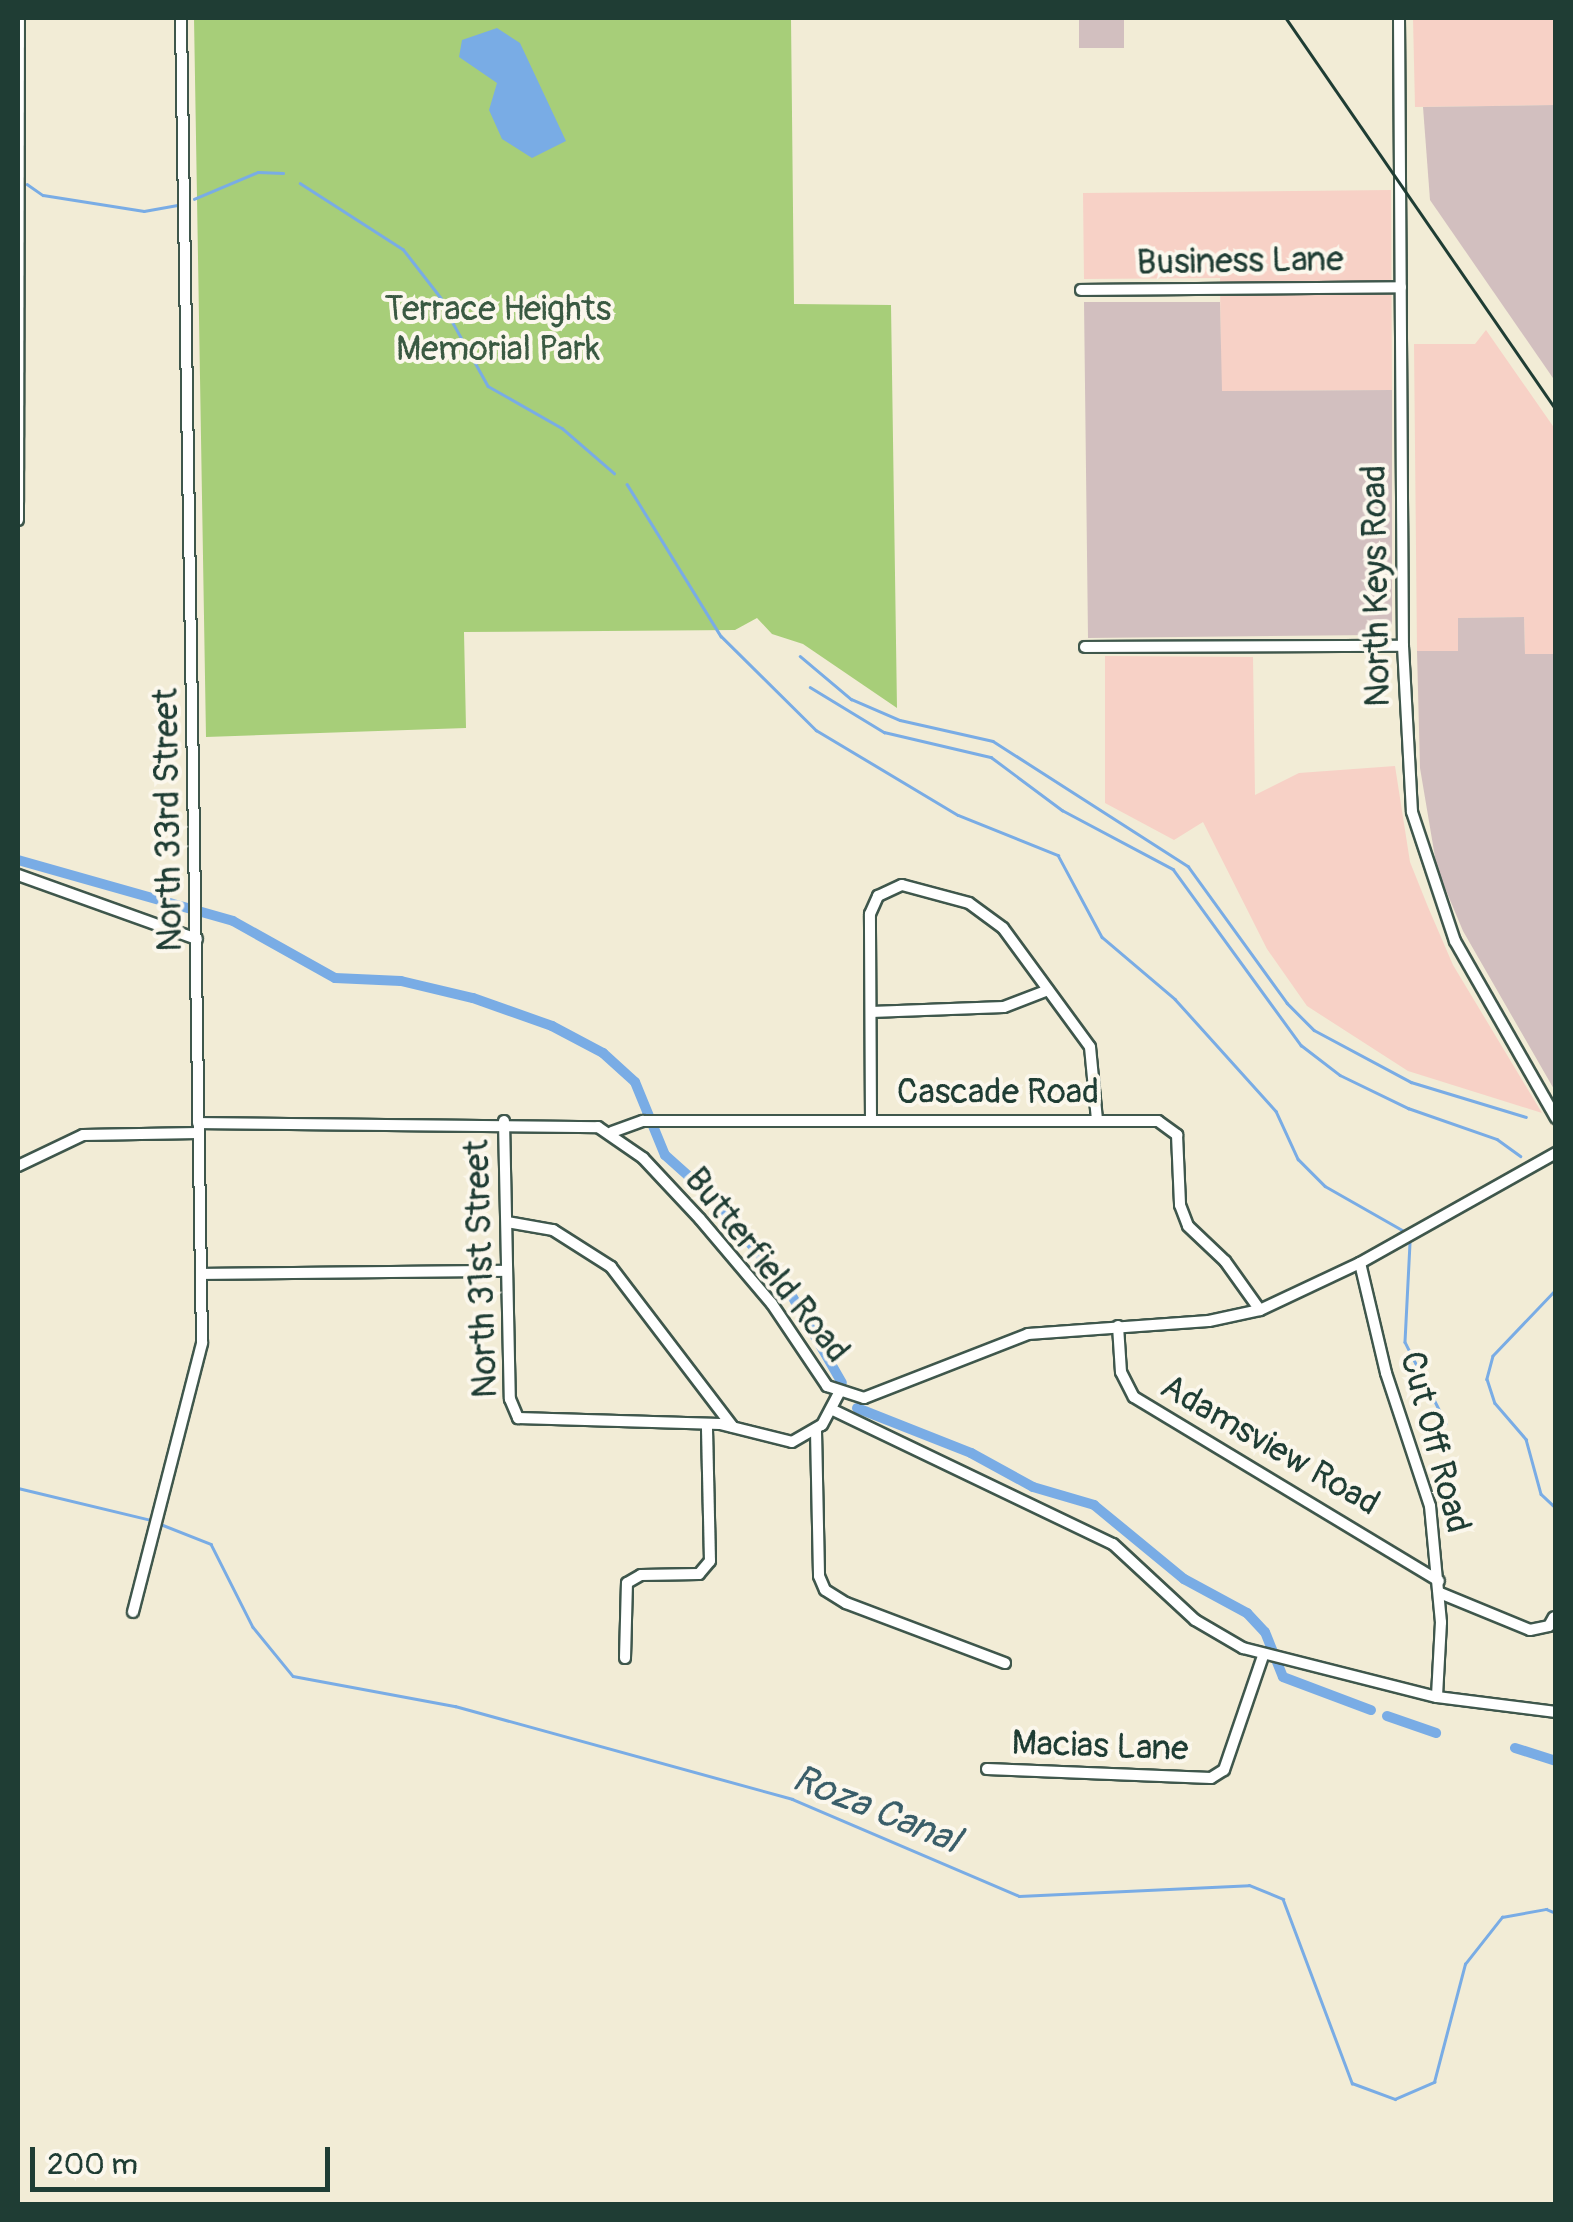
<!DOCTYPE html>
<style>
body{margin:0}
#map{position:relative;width:1573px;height:2222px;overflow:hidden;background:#f2ecd6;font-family:Pangolin,sans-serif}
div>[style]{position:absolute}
.built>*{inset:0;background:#f7d1c6}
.industrial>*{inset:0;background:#d2bfbf}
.green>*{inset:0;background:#a7ce79}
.water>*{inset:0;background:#79ace5}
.stream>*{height:2.5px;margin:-1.25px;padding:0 1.25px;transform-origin:1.25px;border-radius:1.25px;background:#79ace5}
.canal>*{height:10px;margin:-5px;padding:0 5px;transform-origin:5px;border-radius:5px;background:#79ace5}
.roads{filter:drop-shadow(2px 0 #3f574c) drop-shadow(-2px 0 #3f574c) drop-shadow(0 2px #3f574c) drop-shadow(0 -2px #3f574c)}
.minor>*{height:10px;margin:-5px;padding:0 5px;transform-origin:5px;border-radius:5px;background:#fff}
.rail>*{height:2.5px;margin:-1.25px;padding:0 1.25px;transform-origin:1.25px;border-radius:1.25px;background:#1f3d34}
span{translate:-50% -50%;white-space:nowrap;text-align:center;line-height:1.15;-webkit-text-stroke:8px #fbf7ec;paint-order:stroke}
.street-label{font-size:35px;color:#1f3d34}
.park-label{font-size:35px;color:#3a5a42}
.water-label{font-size:38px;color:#3a5e69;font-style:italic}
.frame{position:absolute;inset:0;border:20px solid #1f3d34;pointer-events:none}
.scale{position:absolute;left:30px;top:2147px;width:300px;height:45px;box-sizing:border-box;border:5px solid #1f3d34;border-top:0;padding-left:12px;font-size:30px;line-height:35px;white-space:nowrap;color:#1f3d34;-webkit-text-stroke:8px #fbf7ec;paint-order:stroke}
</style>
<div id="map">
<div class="built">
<i style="clip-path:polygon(1413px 18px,1555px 18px,1555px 105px,1415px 107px)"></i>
<i style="clip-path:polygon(1391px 190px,1392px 390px,1221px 391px,1220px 278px,1084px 279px,1083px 193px)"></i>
<i style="clip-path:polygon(1486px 330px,1555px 429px,1555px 654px,1525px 654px,1524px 617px,1458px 618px,1458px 651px,1417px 651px,1414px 344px,1475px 344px)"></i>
<i style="clip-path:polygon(1105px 656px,1253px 657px,1255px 795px,1299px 773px,1395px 766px,1410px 862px,1428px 907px,1453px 965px,1542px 1113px,1408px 1071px,1307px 1006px,1267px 949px,1203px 822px,1174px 840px,1105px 803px)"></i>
</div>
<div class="industrial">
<i style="clip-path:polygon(1079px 18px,1124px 18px,1124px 48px,1079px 48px)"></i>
<i style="clip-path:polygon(1555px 105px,1556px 105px,1555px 381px,1430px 200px,1423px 107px)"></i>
<i style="clip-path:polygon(1084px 302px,1220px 302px,1222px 391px,1392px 390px,1392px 624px,1377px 635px,1088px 638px)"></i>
<i style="clip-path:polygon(1524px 617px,1525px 654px,1555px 654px,1555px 1091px,1463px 931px,1437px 869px,1420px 768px,1417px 651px,1458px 651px,1458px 618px)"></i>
</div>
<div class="green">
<i style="clip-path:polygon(194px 18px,791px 18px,794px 304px,891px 305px,897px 708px,803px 644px,772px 634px,757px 618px,735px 630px,464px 632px,466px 728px,206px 737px)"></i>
</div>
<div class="water">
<i style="clip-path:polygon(497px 28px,520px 43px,566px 141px,532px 158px,502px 139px,489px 110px,497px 83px,459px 57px,462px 40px)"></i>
</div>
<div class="stream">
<i style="left:300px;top:183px;width:122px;rotate:32.7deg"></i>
<i style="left:403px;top:249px;width:62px;rotate:52.2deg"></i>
<i style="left:27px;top:184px;width:19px;rotate:35deg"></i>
<i style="left:43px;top:195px;width:102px;rotate:9deg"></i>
<i style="left:144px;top:211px;width:35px;rotate:-10deg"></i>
<i style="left:194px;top:199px;width:69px;rotate:-22.9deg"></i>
<i style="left:258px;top:172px;width:25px;rotate:2deg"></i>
<i style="left:448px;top:314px;width:82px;rotate:60.9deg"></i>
<i style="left:488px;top:386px;width:85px;rotate:29.6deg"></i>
<i style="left:562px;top:428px;width:69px;rotate:40.9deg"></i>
<i style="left:627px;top:484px;width:179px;rotate:58.3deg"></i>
<i style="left:721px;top:636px;width:134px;rotate:44.7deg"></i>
<i style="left:816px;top:730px;width:165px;rotate:30.9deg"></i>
<i style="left:958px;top:815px;width:108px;rotate:21.8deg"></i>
<i style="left:1058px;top:855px;width:93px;rotate:61.8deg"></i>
<i style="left:1102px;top:937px;width:96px;rotate:40.3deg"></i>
<i style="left:1175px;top:999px;width:151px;rotate:48deg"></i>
<i style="left:1276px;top:1111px;width:53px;rotate:65.4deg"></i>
<i style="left:1298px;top:1159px;width:38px;rotate:45deg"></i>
<i style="left:1325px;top:1186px;width:89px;rotate:29.7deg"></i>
<i style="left:800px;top:656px;width:67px;rotate:40.1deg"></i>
<i style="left:851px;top:699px;width:53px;rotate:23.2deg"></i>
<i style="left:900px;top:720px;width:95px;rotate:12.7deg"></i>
<i style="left:993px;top:741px;width:232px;rotate:32.7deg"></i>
<i style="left:1188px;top:866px;width:169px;rotate:54.1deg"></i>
<i style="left:1287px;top:1003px;width:38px;rotate:45deg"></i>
<i style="left:1314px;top:1030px;width:110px;rotate:28.2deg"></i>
<i style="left:1411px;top:1082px;width:120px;rotate:16.9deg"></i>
<i style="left:810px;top:687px;width:87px;rotate:31.3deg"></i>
<i style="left:884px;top:732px;width:110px;rotate:13.2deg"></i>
<i style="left:991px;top:757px;width:89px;rotate:36.7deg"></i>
<i style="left:1062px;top:810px;width:126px;rotate:28deg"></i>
<i style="left:1173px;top:869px;width:218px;rotate:54deg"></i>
<i style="left:1301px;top:1045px;width:49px;rotate:37.6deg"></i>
<i style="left:1340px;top:1075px;width:76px;rotate:25.9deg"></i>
<i style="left:1408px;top:1108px;width:94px;rotate:19.2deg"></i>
<i style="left:1497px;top:1139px;width:29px;rotate:36deg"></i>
<i style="left:1410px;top:1243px;width:99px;rotate:92.9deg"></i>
<i style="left:1405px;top:1342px;width:91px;rotate:63.2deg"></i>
<i style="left:1556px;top:1290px;width:91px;rotate:133.7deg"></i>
<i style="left:1493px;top:1356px;width:24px;rotate:105deg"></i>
<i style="left:1487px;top:1379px;width:25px;rotate:72deg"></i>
<i style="left:1495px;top:1403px;width:48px;rotate:49.3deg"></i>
<i style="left:1526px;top:1439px;width:57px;rotate:74.7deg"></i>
<i style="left:1541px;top:1494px;width:21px;rotate:43deg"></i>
<i style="left:18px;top:1488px;width:137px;rotate:13.5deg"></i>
<i style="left:158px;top:1523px;width:57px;rotate:21.6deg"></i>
<i style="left:211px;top:1544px;width:93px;rotate:63.2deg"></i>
<i style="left:253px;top:1627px;width:63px;rotate:50.8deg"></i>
<i style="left:293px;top:1676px;width:165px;rotate:10.5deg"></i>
<i style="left:455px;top:1706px;width:350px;rotate:15.4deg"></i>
<i style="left:792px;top:1799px;width:247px;rotate:23.1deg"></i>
<i style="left:1019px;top:1896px;width:230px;rotate:-2.7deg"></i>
<i style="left:1249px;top:1885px;width:37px;rotate:22deg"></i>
<i style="left:1283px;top:1899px;width:197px;rotate:69.4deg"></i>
<i style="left:1352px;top:2083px;width:46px;rotate:20.4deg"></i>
<i style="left:1395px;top:2099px;width:43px;rotate:-23.6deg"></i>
<i style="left:1434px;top:2082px;width:122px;rotate:-75.3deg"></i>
<i style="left:1465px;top:1964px;width:60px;rotate:-51.8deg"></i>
<i style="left:1502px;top:1917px;width:45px;rotate:-10.3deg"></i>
<i style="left:1546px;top:1909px;width:11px;rotate:22deg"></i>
</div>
<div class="canal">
<i style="left:18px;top:860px;width:223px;rotate:15.8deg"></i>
<i style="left:233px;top:921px;width:117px;rotate:29.2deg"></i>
<i style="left:335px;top:978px;width:66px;rotate:2.6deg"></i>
<i style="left:401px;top:981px;width:74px;rotate:13.3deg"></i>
<i style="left:473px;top:998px;width:84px;rotate:19.5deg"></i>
<i style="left:552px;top:1026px;width:58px;rotate:27.9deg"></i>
<i style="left:603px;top:1053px;width:43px;rotate:42.2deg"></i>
<i style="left:635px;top:1082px;width:79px;rotate:67.7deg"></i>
<i style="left:665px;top:1155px;width:63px;rotate:41.8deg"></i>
<i style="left:712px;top:1197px;width:119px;rotate:50.4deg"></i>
<i style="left:788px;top:1289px;width:108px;rotate:60.1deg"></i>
<i style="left:857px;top:1408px;width:123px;rotate:21.5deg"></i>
<i style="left:971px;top:1453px;width:71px;rotate:28.7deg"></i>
<i style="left:1033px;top:1487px;width:64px;rotate:16.4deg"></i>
<i style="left:1094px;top:1505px;width:117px;rotate:39.4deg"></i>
<i style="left:1184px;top:1579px;width:72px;rotate:28.4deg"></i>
<i style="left:1247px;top:1613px;width:26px;rotate:47deg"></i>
<i style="left:1265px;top:1632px;width:48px;rotate:68.2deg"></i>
<i style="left:1283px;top:1677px;width:94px;rotate:20.6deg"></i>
<i style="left:1387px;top:1716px;width:52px;rotate:19.1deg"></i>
<i style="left:1515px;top:1748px;width:43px;rotate:17.6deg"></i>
</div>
<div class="roads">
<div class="minor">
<i style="left:1399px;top:18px;width:628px;rotate:89.64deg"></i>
<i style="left:1403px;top:646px;width:166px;rotate:86.9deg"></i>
<i style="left:1412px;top:812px;width:136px;rotate:71.6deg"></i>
<i style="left:1455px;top:941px;width:204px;rotate:60.3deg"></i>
<i style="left:1081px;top:290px;width:320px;rotate:-0.5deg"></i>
<i style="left:18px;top:520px;width:502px;rotate:-89.89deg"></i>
<i style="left:1085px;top:647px;width:318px;rotate:-0.2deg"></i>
<i style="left:18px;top:875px;width:190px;rotate:19.7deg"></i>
<i style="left:871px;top:1012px;width:133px;rotate:-2.2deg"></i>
<i style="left:1004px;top:1007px;width:47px;rotate:-21.1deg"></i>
<i style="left:871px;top:1120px;width:206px;rotate:-90.3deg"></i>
<i style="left:870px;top:914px;width:20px;rotate:-66deg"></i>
<i style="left:878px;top:896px;width:26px;rotate:-25deg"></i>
<i style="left:902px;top:885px;width:69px;rotate:15deg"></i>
<i style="left:969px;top:903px;width:42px;rotate:36.3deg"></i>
<i style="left:1003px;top:928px;width:147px;rotate:53.8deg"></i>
<i style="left:1090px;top:1047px;width:73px;rotate:84.5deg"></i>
<i style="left:504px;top:1121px;width:278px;rotate:88.8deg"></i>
<i style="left:510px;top:1399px;width:21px;rotate:67deg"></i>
<i style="left:518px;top:1418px;width:202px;rotate:1.7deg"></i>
<i style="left:720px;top:1424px;width:74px;rotate:14deg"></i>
<i style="left:792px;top:1442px;width:34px;rotate:-30deg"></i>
<i style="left:822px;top:1425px;width:36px;rotate:-62deg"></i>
<i style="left:198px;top:1123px;width:400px;rotate:0.6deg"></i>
<i style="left:598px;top:1127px;width:55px;rotate:34.6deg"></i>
<i style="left:643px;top:1158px;width:83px;rotate:46.9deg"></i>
<i style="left:700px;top:1219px;width:111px;rotate:49.7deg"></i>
<i style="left:772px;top:1304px;width:99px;rotate:56.1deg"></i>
<i style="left:827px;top:1386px;width:39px;rotate:18deg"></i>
<i style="left:864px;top:1398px;width:176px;rotate:-21.3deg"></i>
<i style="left:1028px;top:1334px;width:181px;rotate:-4.1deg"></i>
<i style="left:1209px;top:1321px;width:52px;rotate:-12.2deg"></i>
<i style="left:1260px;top:1310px;width:110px;rotate:-25.2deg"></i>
<i style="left:1360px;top:1263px;width:225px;rotate:-29.3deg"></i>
<i style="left:612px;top:1132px;width:33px;rotate:-20deg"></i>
<i style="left:643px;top:1121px;width:515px"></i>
<i style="left:1158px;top:1121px;width:24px;rotate:36deg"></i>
<i style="left:1177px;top:1135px;width:70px;rotate:87.5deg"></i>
<i style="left:1180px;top:1205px;width:22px;rotate:69deg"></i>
<i style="left:1188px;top:1226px;width:51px;rotate:43.4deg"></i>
<i style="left:1225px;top:1261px;width:60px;rotate:54.5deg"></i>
<i style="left:18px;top:1166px;width:72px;rotate:-25.5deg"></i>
<i style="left:83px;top:1135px;width:115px;rotate:-1deg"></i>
<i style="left:507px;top:1222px;width:47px;rotate:9.9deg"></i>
<i style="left:553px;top:1230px;width:69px;rotate:32.5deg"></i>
<i style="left:611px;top:1267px;width:201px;rotate:52.7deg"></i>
<i style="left:1360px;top:1263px;width:113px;rotate:76.7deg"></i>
<i style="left:1386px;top:1373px;width:140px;rotate:71.7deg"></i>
<i style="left:1430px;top:1506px;width:117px;rotate:84.6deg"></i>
<i style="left:1441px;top:1622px;width:75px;rotate:93.1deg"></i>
<i style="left:201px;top:1274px;width:306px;rotate:-0.6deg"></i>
<i style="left:1118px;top:1326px;width:46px;rotate:86.3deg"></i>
<i style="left:1121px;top:1372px;width:28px;rotate:63deg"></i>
<i style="left:1134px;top:1397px;width:356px;rotate:31.1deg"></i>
<i style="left:833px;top:1410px;width:310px;rotate:25.6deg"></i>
<i style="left:1113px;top:1544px;width:112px;rotate:42.8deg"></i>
<i style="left:1195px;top:1620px;width:56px;rotate:30.3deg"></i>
<i style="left:1243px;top:1648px;width:200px;rotate:14.2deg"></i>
<i style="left:1437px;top:1697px;width:120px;rotate:7.2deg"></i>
<i style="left:816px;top:1431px;width:145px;rotate:88.8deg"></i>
<i style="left:819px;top:1576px;width:15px;rotate:67deg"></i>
<i style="left:825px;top:1590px;width:25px;rotate:32deg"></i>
<i style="left:846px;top:1603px;width:170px;rotate:20.7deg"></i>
<i style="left:1440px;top:1593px;width:97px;rotate:22.3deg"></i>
<i style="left:1530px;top:1630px;width:19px;rotate:-12deg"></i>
<i style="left:1549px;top:1626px;width:10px;rotate:-61deg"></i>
<i style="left:133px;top:1612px;width:278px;rotate:-75.6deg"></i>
<i style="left:202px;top:1343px;width:1325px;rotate:-90.91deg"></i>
<i style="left:625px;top:1658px;width:75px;rotate:-88.5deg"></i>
<i style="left:627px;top:1583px;width:16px;rotate:-30deg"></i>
<i style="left:641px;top:1575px;width:58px;rotate:-1deg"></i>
<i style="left:699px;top:1574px;width:17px;rotate:-50deg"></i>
<i style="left:710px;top:1561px;width:137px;rotate:-91.3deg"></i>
<i style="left:987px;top:1769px;width:224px;rotate:2.3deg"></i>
<i style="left:1211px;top:1778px;width:15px;rotate:-32deg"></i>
<i style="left:1224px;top:1770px;width:120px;rotate:-71.1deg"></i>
</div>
</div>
<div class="rail">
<i style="left:1286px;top:18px;width:475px;rotate:55.4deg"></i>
</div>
<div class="street-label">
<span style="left:1240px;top:261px;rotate:-1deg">Business Lane</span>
<span style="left:1376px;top:586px;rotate:-91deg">North Keys Road</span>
<span style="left:168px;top:820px;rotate:-91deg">North 33rd Street</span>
<span style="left:998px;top:1092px">Cascade Road</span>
<span style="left:767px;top:1265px;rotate:51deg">Butterfield Road</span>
<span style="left:481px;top:1269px;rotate:-92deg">North 31st Street</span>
<span style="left:1435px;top:1442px;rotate:75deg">Cut Off Road</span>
<span style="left:1270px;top:1445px;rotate:30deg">Adamsview Road</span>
<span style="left:1100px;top:1746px;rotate:2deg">Macias Lane</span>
</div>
<div class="park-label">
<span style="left:498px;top:329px">Terrace Heights<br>Memorial Park</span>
</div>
<div class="water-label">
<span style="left:876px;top:1810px;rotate:22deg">Roza Canal</span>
</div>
<div class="frame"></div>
<div class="scale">200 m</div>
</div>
